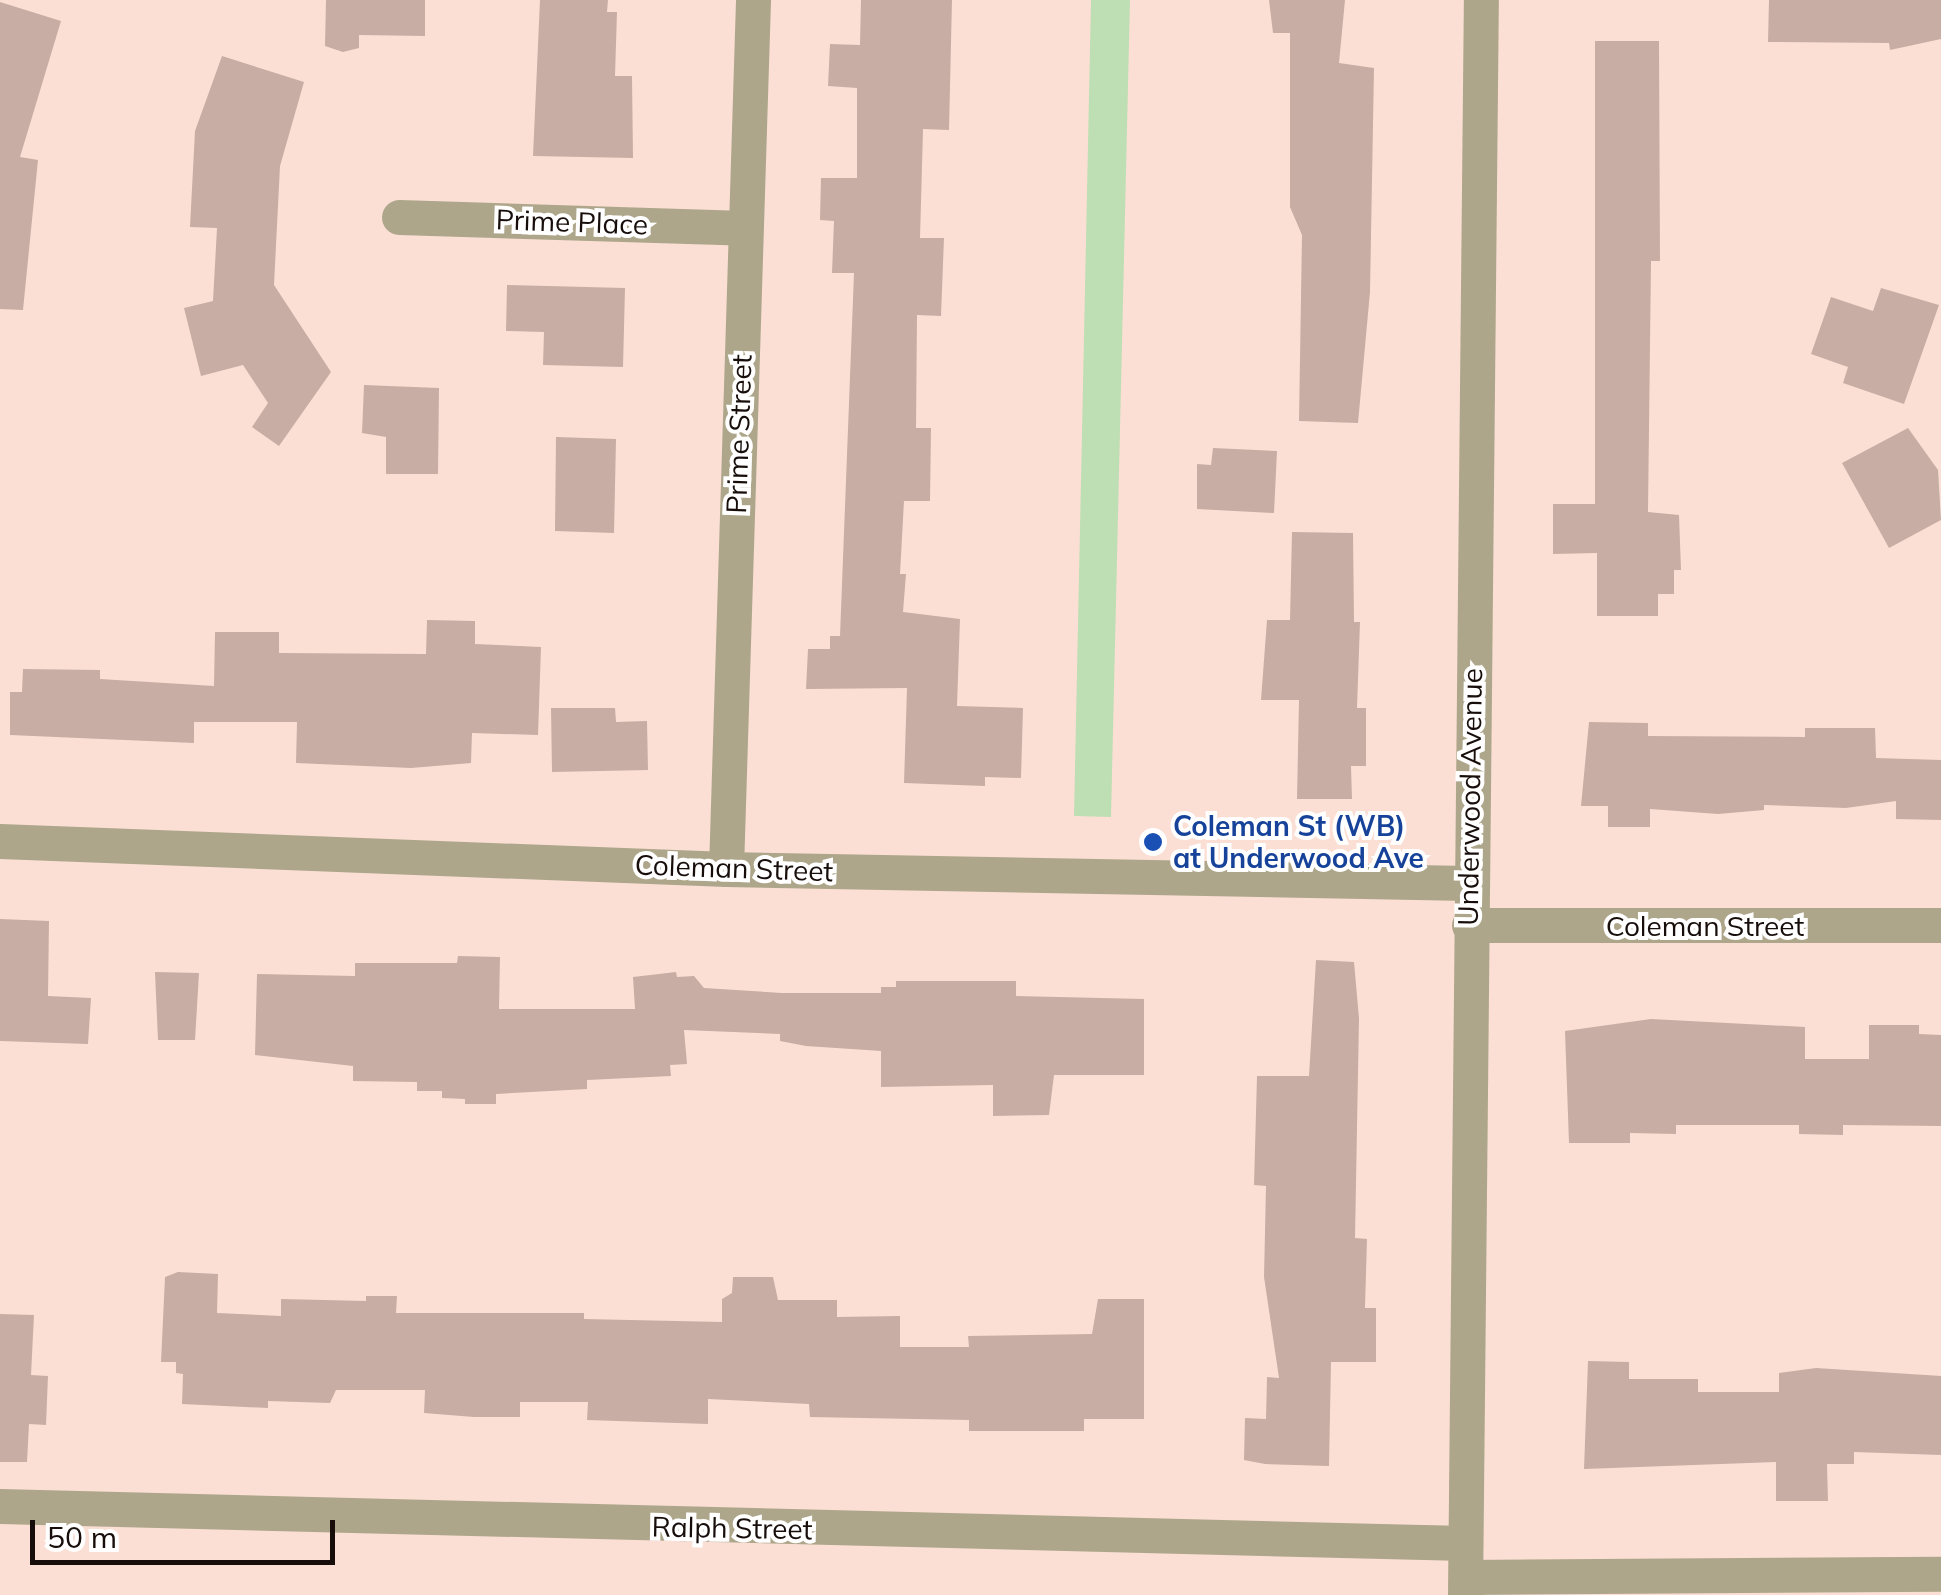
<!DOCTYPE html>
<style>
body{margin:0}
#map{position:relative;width:1941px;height:1595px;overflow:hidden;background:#fbdfd5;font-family:Mulish,sans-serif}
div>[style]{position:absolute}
.green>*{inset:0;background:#bedfb3}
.building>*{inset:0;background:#c7ada3}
.street>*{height:35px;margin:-17.5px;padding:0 17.5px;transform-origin:17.5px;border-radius:17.5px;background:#aea68a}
.dots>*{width:28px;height:28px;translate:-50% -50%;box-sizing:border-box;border:5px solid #fff;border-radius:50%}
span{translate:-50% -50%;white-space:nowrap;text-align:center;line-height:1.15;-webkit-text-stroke:8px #fff;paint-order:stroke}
.street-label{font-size:28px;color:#170e0b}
.transit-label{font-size:28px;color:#164399;font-weight:700}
.left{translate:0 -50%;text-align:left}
.scale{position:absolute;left:30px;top:1520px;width:305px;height:45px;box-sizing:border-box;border:5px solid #170e0b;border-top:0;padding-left:12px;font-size:30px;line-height:35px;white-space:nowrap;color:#170e0b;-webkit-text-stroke:8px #fff;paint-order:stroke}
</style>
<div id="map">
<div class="green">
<i style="clip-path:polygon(1091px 0,1130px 0,1111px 817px,1074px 816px)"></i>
</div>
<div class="building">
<i style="clip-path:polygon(326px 0,425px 0,425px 36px,359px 35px,359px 48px,343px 52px,325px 46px)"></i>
<i style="clip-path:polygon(540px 0,608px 0,607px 12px,617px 12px,615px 76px,632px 76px,633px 158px,533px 156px)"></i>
<i style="clip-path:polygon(861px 0,952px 0,949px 130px,923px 129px,920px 238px,944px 238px,941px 316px,917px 315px,916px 428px,931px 428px,930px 501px,904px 501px,900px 574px,906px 574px,903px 612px,960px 619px,957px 706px,1023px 708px,1021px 778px,985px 777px,985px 786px,904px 783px,907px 688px,806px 689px,808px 649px,830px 649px,830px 636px,840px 636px,854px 273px,832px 273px,834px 221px,820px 220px,821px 178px,857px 178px,857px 88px,828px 86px,830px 44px,860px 45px)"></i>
<i style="clip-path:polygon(1269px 0,1345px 0,1339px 63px,1374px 68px,1370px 292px,1358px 423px,1299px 421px,1302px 235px,1290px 207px,1290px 33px,1273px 33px)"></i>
<i style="clip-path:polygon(1769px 0,1941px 0,1941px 39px,1890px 50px,1889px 43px,1768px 42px)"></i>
<i style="clip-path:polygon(0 2px,61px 21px,20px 157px,38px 160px,23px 310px,0 309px)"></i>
<i style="clip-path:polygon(1595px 41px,1659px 41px,1660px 261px,1651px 261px,1648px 512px,1679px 515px,1681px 570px,1674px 570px,1674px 594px,1658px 594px,1658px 616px,1597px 616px,1597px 553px,1553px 554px,1553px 504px,1595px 504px)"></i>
<i style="clip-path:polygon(222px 56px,304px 82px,280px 166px,274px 285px,331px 372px,279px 446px,252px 427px,268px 403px,243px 365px,201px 376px,184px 308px,213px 301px,217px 228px,190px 227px,195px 131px)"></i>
<i style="clip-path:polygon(507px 285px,625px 288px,623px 367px,543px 365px,544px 332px,506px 331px)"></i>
<i style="clip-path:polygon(1881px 288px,1939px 305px,1904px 404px,1843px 383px,1848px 367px,1811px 354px,1831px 297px,1873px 311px)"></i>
<i style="clip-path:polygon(364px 385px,439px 388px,438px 474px,386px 474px,386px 437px,362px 433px)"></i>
<i style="clip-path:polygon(1908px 428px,1938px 470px,1941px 520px,1889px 548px,1842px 463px)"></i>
<i style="clip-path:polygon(556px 437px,616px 439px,614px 533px,555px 531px)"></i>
<i style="clip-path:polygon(1213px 448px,1277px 451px,1274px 513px,1197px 509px,1197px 464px,1211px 465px)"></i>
<i style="clip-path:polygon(1292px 532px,1353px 533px,1354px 622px,1360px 622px,1357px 708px,1366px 708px,1366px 766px,1351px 766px,1352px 799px,1297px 799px,1299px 700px,1261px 700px,1267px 620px,1290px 620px)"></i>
<i style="clip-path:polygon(427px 620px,475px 621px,475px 644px,541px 647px,538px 735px,472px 733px,471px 763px,411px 768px,296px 763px,297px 722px,194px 722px,194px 743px,10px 735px,10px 692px,22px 692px,23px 669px,100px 670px,100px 679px,214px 686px,215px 632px,279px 632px,279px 653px,426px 654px)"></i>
<i style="clip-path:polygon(551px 708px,615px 708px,616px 722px,647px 721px,648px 770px,552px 772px)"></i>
<i style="clip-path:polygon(1589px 722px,1648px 723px,1648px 736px,1805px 737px,1805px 728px,1875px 728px,1876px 758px,1941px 760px,1941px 820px,1896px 819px,1896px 801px,1846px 808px,1764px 805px,1764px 810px,1718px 814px,1650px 809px,1650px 827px,1608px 827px,1608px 806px,1581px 806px)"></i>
<i style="clip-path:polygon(0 919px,49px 921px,48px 996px,91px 998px,88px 1044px,0 1041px)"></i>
<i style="clip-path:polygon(458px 956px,500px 957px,499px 1009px,635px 1009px,633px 977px,676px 972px,677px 977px,694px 976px,704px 988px,782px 993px,881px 993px,881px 987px,896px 987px,896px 981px,1016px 981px,1016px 996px,1144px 999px,1144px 1075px,1054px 1075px,1049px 1115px,993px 1116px,993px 1085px,881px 1087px,881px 1051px,806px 1046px,780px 1041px,780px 1034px,684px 1030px,687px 1064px,670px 1065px,671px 1076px,587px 1080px,587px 1089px,496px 1094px,496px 1104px,465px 1104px,465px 1099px,442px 1098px,442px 1091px,417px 1091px,417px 1082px,353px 1081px,353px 1066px,255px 1055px,257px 974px,355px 976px,355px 963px,457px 963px)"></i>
<i style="clip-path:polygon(1316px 960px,1354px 962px,1359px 1018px,1355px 1238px,1367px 1239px,1365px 1308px,1376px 1308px,1376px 1362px,1331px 1362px,1329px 1466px,1265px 1464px,1244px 1460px,1245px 1418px,1266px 1419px,1267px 1377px,1279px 1378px,1264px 1277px,1266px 1186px,1254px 1185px,1257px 1076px,1309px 1076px)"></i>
<i style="clip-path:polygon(155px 972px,199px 973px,195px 1040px,158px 1040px)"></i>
<i style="clip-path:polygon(1651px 1019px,1805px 1027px,1805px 1059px,1869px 1059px,1869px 1025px,1919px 1025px,1919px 1034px,1941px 1035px,1941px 1126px,1843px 1125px,1843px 1135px,1799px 1134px,1799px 1125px,1676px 1125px,1676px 1134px,1630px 1133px,1630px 1143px,1569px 1143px,1565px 1031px)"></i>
<i style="clip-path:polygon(178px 1272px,218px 1274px,217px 1313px,281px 1316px,281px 1299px,366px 1301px,366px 1296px,397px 1296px,396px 1313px,584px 1313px,584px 1319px,722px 1322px,722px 1299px,732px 1293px,733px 1277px,773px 1277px,778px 1300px,837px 1300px,837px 1317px,900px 1316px,900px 1347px,969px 1347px,968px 1336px,1092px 1334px,1098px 1299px,1144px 1299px,1144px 1419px,1084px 1419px,1084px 1431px,969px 1431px,969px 1420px,810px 1417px,809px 1404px,708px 1399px,708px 1424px,587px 1420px,588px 1402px,520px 1402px,520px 1417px,474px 1417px,424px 1413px,425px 1390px,336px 1390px,330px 1403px,268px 1401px,268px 1408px,182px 1404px,183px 1374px,176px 1373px,176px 1362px,161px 1362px,165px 1277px)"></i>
<i style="clip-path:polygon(0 1314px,34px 1315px,31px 1375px,48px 1376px,46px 1425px,29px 1424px,27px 1462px,0 1462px)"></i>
<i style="clip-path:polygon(1588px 1361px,1629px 1362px,1629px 1379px,1698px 1379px,1698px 1392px,1779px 1392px,1779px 1373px,1816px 1368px,1941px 1376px,1941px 1455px,1854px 1452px,1854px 1464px,1827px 1464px,1828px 1501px,1776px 1501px,1776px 1462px,1584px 1469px)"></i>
</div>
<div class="street">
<i style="left:399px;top:217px;width:346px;rotate:1.8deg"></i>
<i style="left:0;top:841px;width:727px;rotate:2.21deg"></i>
<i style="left:726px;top:869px;width:742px;rotate:1.08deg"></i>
<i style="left:726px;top:869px;width:869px;rotate:-88.22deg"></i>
<i style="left:1469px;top:925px;width:472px"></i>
<i style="left:0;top:1506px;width:1465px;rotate:1.45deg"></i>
<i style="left:1466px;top:1577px;width:475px;rotate:-0.4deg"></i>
<i style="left:1465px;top:1595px;width:1595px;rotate:-89.43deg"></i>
</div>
<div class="dots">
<i style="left:1153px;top:842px;background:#1a4fb4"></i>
</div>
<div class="street-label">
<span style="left:572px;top:222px;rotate:2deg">Prime Place</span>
<span style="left:739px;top:434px;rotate:-88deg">Prime Street</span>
<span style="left:1470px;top:797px;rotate:-89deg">Underwood Avenue</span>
<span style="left:734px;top:868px;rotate:2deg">Coleman Street</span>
<span style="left:1705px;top:926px">Coleman Street</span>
<span style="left:732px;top:1528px;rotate:1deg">Ralph Street</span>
</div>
<div class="transit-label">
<span class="left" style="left:1173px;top:842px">Coleman St (WB)<br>at Underwood Ave</span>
</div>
<div class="scale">50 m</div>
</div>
